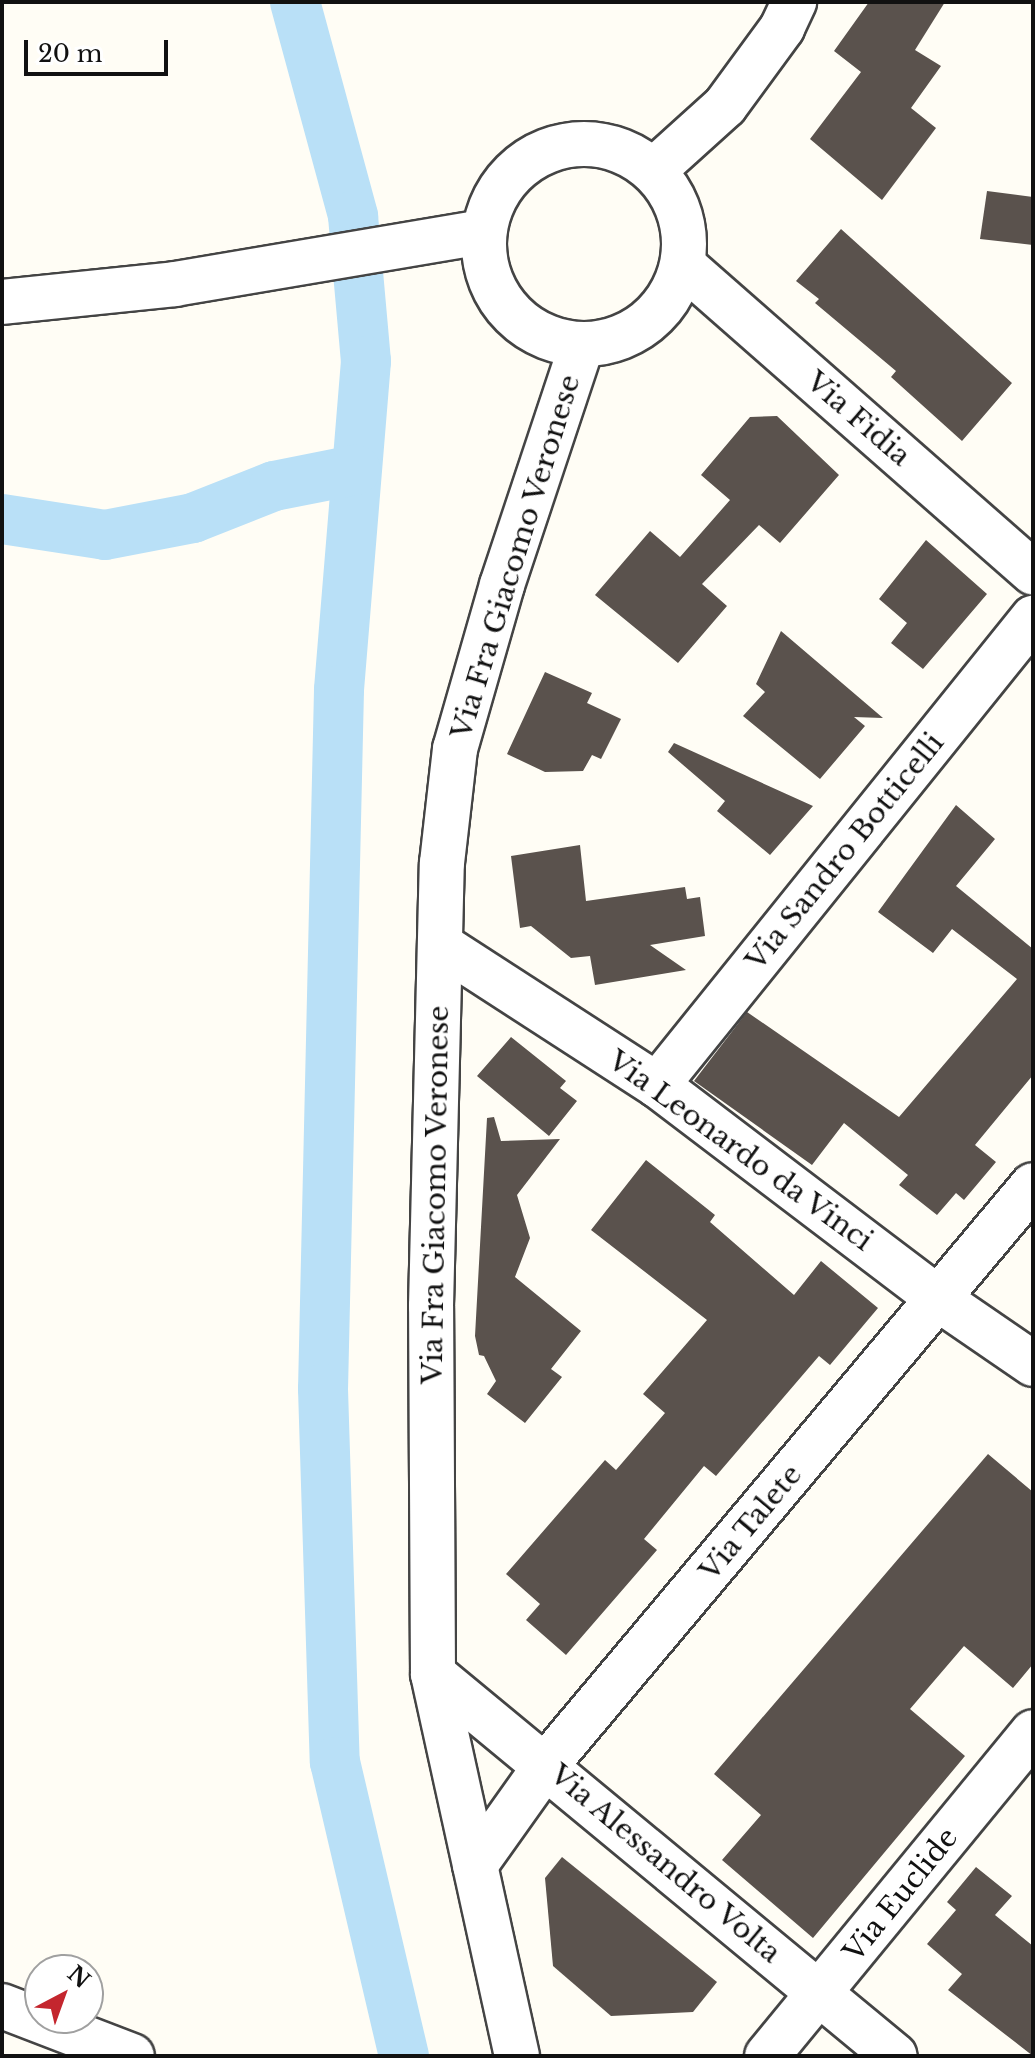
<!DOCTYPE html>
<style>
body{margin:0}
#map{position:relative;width:1035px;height:2058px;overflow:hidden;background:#fffdf5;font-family:"Libre Baskerville",serif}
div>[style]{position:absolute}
.canal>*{height:50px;margin:-25px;padding:0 25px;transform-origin:25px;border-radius:25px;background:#b9e0f7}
.building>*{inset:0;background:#5a524d}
.roads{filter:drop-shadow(2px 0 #444) drop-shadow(-2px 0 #444) drop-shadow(0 2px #444) drop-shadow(0 -2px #444)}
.minor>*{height:44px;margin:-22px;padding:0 22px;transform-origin:22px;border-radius:22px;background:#fff}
.minor>.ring{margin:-22px;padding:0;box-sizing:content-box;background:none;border:44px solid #fff;border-radius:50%}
span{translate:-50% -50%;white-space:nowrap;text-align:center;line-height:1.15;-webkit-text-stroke:8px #fff;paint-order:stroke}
.street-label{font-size:28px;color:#111}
.frame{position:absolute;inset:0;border:4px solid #111;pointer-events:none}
.north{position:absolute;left:24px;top:1954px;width:80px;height:80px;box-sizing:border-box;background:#fff;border:2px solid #a0a0a0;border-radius:50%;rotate:41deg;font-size:22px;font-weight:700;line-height:32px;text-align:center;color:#111}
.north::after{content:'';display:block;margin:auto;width:28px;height:36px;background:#c4262e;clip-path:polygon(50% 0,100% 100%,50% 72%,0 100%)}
.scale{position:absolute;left:24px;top:40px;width:144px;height:36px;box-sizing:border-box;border:4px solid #111;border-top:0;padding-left:10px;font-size:24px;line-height:28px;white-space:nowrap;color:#111;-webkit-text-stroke:6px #fff;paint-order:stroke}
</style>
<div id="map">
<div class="canal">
<i style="left:295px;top:2px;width:222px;rotate:74.8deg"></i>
<i style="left:353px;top:216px;width:146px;rotate:84.9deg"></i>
<i style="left:366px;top:361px;width:330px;rotate:94.7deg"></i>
<i style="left:339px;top:690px;width:699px;rotate:91.31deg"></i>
<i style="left:323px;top:1389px;width:373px;rotate:88.2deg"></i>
<i style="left:335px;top:1762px;width:302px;rotate:76.8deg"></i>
<i style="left:2px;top:519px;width:104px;rotate:8.8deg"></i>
<i style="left:105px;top:535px;width:90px;rotate:-10.9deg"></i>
<i style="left:193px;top:518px;width:87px;rotate:-21.6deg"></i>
<i style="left:274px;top:486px;width:83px;rotate:-11.2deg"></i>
</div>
<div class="building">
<i style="clip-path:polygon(869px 2px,945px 2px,915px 50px,941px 66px,911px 108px,936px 128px,882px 200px,810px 139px,861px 72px,834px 51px)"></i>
<i style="clip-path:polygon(987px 191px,1033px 197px,1033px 245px,980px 239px)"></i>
<i style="clip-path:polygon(841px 229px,1012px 383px,962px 441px,891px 377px,896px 371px,815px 303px,819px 299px,796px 281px)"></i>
<i style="clip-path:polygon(777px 416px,839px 475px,780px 543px,759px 525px,702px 584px,727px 606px,678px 663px,595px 595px,650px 531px,680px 557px,730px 500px,701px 475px,750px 417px)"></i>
<i style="clip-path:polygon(926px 540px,987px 594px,923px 669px,891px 643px,907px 623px,879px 599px)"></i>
<i style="clip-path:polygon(781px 631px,883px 718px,854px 717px,865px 726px,820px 779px,743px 716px,765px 692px,756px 684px)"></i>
<i style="clip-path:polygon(545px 672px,592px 693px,587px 703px,621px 719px,601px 759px,592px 755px,583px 771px,545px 772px,507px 754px)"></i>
<i style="clip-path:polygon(674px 743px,813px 806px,770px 855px,717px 811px,725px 801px,668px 752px)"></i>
<i style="clip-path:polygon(956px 805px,995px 839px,956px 886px,1033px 949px,1033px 1075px,975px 1145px,996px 1162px,964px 1200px,956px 1193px,937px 1215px,899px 1185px,908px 1175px,844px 1123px,812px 1165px,694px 1081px,747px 1012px,899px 1117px,1017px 979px,952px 929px,933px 953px,878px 912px)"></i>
<i style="clip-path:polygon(580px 845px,586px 901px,685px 887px,687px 899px,700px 897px,705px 936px,650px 945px,686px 970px,595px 985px,590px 956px,571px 958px,531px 926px,520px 928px,511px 856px)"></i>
<i style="clip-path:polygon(511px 1037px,566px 1081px,560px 1088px,577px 1101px,549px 1136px,477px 1076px)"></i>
<i style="clip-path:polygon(494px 1117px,501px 1141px,560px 1139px,517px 1195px,530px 1238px,515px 1277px,581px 1331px,551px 1369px,562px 1377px,525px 1423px,487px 1394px,496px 1381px,484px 1356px,479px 1355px,475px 1336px,487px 1118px)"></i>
<i style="clip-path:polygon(646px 1160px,715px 1215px,710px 1222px,794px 1295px,821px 1261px,878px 1308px,830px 1365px,819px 1356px,716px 1476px,704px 1466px,644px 1539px,657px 1550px,566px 1655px,526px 1620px,540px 1604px,506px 1574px,605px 1460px,616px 1470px,665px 1413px,643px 1394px,707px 1320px,591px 1230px)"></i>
<i style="clip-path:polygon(988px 1454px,1033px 1492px,1033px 1664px,1013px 1688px,964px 1646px,910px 1709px,965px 1756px,813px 1938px,722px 1860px,761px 1815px,714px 1774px)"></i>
<i style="clip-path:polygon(562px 1857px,717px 1982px,693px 2012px,611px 2016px,553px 1966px,545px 1878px)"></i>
<i style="clip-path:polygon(976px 1867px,1012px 1896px,995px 1915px,1033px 1946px,1033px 2056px,948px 1990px,962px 1974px,927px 1944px,956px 1910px,947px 1902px)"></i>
</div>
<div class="roads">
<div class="minor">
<i class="ring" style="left:484px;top:144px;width:156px;height:156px"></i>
<i style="left:653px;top:171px;width:97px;rotate:-42.1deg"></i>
<i style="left:725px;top:106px;width:97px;rotate:-53.8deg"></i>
<i style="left:782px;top:28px;width:29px;rotate:-65deg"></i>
<i style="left:683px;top:265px;width:466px;rotate:41.3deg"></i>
<i style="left:2px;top:302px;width:174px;rotate:-5.9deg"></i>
<i style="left:175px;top:284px;width:313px;rotate:-9.6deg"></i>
<i style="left:442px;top:946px;width:256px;rotate:32.9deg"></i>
<i style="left:657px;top:1085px;width:355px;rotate:37.2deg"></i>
<i style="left:940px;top:1300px;width:113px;rotate:34.5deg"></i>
<i style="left:657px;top:1085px;width:600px;rotate:-51.16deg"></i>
<i style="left:433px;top:1674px;width:599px;rotate:39.59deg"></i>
<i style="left:475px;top:1865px;width:123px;rotate:-54.6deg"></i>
<i style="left:546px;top:1765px;width:757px;rotate:-49.98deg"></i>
<i style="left:2px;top:2006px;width:139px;rotate:21deg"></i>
<i style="left:517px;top:2056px;width:391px;rotate:-102.4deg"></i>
<i style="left:433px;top:1674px;width:368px;rotate:-90.3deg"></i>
<i style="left:431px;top:1306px;width:443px;rotate:-88.6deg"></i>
<i style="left:442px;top:863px;width:115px;rotate:-83.5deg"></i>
<i style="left:455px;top:749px;width:171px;rotate:-74deg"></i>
<i style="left:502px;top:585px;width:253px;rotate:-71.6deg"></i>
<i style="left:767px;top:2056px;width:419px;rotate:-50.6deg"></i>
</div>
</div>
<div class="street-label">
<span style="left:858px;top:419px;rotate:41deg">Via Fidia</span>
<span style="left:516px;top:557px;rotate:-73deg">Via Fra Giacomo Veronese</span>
<span style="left:845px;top:852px;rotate:-51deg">Via Sandro Botticelli</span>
<span style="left:740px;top:1151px;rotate:36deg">Via Leonardo da Vinci</span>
<span style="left:436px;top:1195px;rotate:-89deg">Via Fra Giacomo Veronese</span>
<span style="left:751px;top:1523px;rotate:-50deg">Via Talete</span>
<span style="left:665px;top:1864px;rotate:40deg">Via Alessandro Volta</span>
<span style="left:901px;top:1895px;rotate:-51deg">Via Euclide</span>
</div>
<div class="frame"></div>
<div class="north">N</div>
<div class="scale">20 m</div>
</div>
